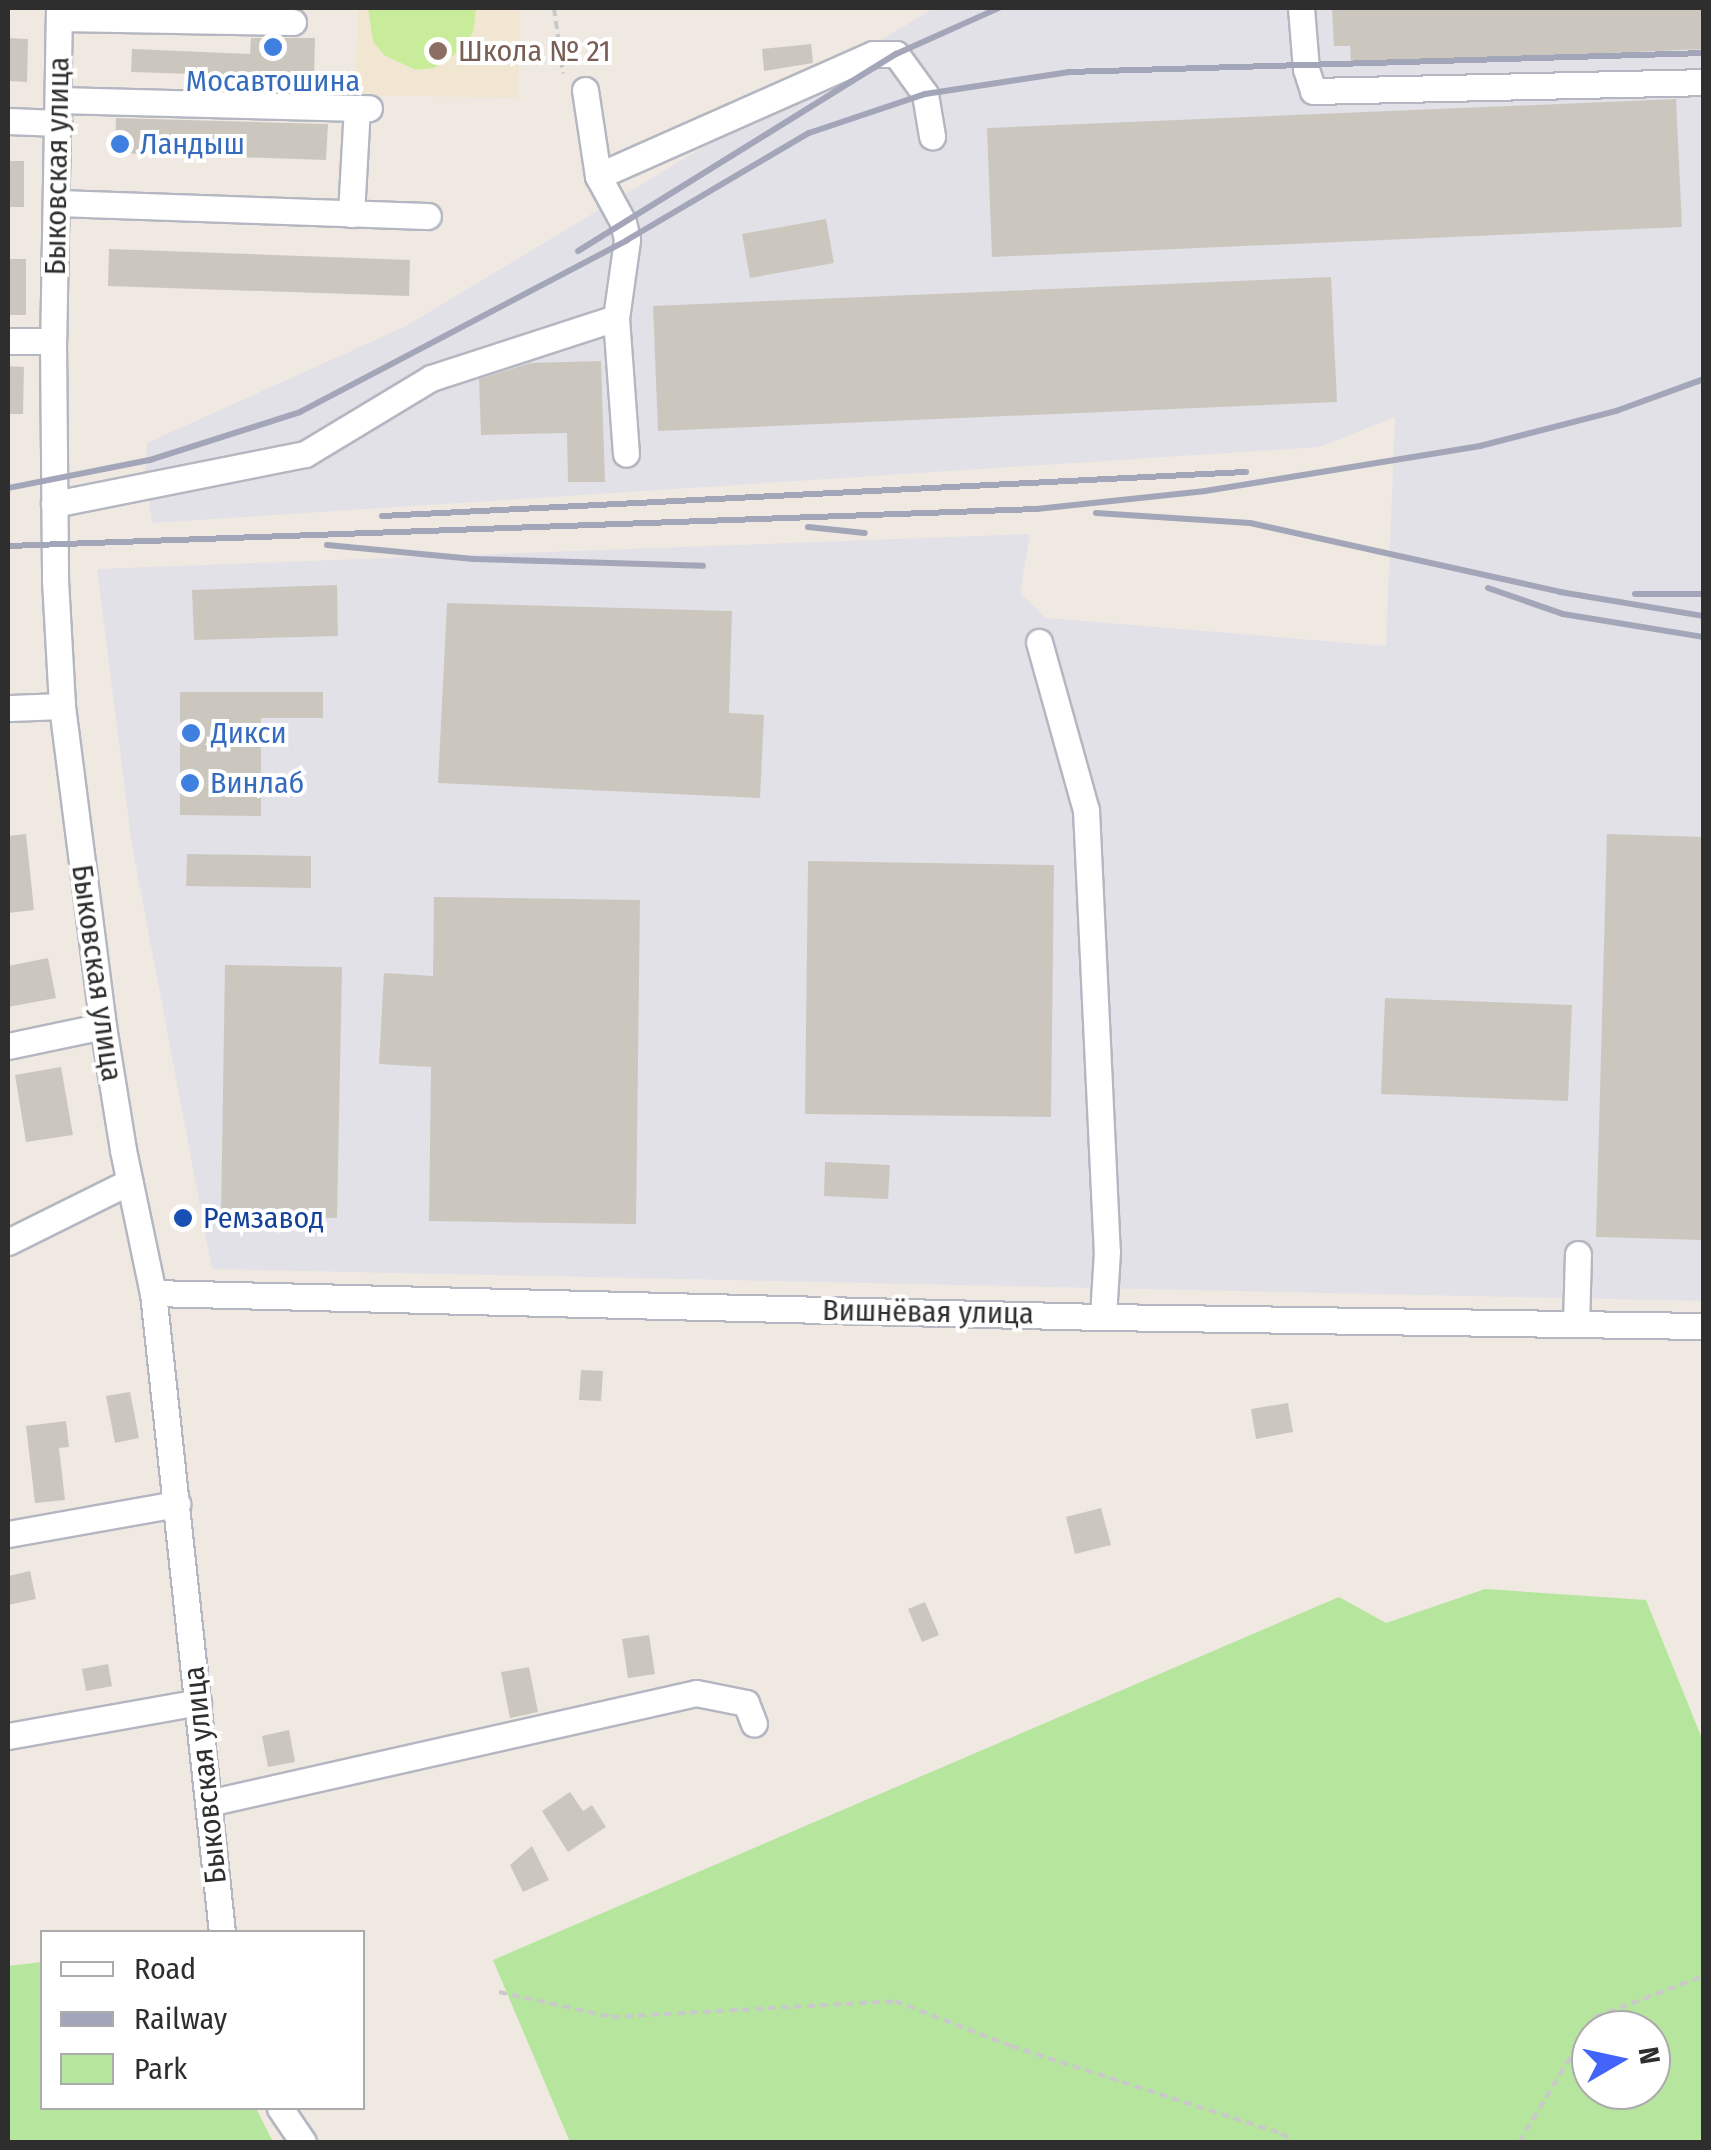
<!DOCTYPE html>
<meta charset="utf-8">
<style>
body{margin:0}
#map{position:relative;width:1711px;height:2150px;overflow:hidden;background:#efe9e1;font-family:"Fira Sans Condensed",sans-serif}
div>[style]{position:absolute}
.industrial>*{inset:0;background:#e3e1e8}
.education>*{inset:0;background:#f0e6d1}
.green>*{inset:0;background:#b6e59e}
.pitch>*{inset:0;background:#c9ec9a}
.building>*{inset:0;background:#cbc7bf}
.path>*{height:4px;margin-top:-2px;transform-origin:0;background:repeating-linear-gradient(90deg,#c9c9c9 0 8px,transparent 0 13px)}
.roads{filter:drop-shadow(2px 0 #b4b7c1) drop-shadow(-2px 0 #b4b7c1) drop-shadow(0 2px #b4b7c1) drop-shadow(0 -2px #b4b7c1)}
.minor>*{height:25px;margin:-12.5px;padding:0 12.5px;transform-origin:12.5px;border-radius:12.5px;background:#fff}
.rail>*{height:6px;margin:-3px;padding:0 3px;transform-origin:3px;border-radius:3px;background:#a3a6b8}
.dots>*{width:28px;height:28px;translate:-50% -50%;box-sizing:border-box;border:5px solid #fff;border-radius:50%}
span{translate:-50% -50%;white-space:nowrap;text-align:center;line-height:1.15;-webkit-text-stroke:8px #fff;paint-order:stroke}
.education-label{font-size:30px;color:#785e54}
.left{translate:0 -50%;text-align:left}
.shop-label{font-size:30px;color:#366cbe}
.street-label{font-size:30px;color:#2e2e2e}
.transit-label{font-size:30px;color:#164399}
.frame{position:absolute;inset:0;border:10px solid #2e2e2e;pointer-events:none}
.legend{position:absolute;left:40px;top:1930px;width:325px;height:180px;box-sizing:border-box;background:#fff;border:2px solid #ababab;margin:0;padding:12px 18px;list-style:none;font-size:30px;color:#2e2e2e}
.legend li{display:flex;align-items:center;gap:20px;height:50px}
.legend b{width:50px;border:2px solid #ababab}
.north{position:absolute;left:1571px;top:2010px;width:100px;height:100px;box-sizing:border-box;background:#fff;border:2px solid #ababab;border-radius:50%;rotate:81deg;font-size:28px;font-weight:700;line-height:40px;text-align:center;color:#2e2e2e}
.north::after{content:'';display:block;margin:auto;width:35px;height:45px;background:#4264fb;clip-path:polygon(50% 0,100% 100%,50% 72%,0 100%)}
</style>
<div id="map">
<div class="industrial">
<i style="clip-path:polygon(934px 8px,1703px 8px,1703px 1301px,212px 1269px,132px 845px,97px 569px,1030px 534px,1020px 593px,1046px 618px,1386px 646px,1395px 417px,1319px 447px,152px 523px,145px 475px,147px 443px,406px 326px)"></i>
</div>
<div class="education">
<i style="clip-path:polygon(358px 8px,520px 8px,518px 98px,355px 95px)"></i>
</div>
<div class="green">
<i style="clip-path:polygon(evenodd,1485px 1589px,1646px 1600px,1703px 1741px,1703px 2142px,570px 2142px,493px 1960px,1339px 1597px,1386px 1623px,1485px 1589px,1591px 2030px,1651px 2030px,1651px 2090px,1591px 2090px,1591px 2030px)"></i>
<i style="clip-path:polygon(42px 1962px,42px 2108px,256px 2108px,273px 2142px,8px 2142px,8px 1966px)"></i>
</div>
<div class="pitch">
<i style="clip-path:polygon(368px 8px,476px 8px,473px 32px,464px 48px,434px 68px,416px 70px,384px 55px,373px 41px)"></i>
</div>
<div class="building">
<i style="clip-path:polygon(1332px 8px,1704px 8px,1704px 49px,1351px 64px,1350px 46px,1334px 46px)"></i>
<i style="clip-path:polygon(8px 38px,28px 39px,27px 82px,8px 81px)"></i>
<i style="clip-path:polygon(251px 38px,315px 38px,314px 78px,131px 72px,132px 49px,250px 54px)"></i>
<i style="clip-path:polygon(811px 44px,813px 63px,764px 71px,762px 49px)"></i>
<i style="clip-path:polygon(1676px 99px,1682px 227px,992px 257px,987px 128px)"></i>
<i style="clip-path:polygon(116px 118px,328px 124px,326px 160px,115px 153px)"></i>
<i style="clip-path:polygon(8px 161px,24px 161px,24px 207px,8px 207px)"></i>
<i style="clip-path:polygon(826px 219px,834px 263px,750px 278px,742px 234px)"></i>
<i style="clip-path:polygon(109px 249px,410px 260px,409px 296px,108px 286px)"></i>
<i style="clip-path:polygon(8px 259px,26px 259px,26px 315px,8px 315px)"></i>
<i style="clip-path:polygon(1331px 277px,1337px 402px,658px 431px,653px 306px)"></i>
<i style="clip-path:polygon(601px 361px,605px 482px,568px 482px,567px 433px,481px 435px,479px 379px,530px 363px)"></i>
<i style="clip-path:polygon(8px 366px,24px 367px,23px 414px,8px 414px)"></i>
<i style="clip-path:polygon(337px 585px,338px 636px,194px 640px,192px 590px)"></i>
<i style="clip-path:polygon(447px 603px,732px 611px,729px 713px,764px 715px,760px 798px,438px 783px)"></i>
<i style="clip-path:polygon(180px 692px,323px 692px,323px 718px,261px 718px,261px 816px,180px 815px)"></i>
<i style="clip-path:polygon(26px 834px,34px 910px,8px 913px,8px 836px)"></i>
<i style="clip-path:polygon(1607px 834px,1704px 837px,1704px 1240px,1596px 1237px)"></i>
<i style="clip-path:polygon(187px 854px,311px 856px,311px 888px,186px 886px)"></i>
<i style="clip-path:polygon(808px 861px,1054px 865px,1051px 1117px,805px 1114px)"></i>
<i style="clip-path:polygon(434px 897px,640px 900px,636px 1224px,429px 1221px,431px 1067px,379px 1064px,384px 973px,433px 976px)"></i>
<i style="clip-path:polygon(48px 958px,56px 998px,8px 1007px,8px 966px)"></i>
<i style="clip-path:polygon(225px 965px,342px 967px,337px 1218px,221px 1215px)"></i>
<i style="clip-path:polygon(1385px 998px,1572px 1005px,1568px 1101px,1381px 1094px)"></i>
<i style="clip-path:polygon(61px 1067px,73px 1135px,26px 1142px,15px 1075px)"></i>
<i style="clip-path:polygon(825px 1162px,890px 1165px,888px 1199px,824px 1196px)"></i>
<i style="clip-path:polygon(581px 1370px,603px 1371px,601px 1401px,579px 1400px)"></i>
<i style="clip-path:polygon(130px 1392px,139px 1438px,115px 1443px,106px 1396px)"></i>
<i style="clip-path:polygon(1288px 1403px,1293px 1432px,1256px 1439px,1251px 1409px)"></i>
<i style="clip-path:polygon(66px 1421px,69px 1447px,59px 1448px,65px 1500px,35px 1503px,26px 1426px)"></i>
<i style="clip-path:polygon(1101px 1508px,1111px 1545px,1075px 1554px,1066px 1517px)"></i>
<i style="clip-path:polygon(30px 1571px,36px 1599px,8px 1605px,8px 1576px)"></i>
<i style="clip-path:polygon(925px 1602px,939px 1635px,922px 1642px,908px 1609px)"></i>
<i style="clip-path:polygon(649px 1635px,655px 1674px,628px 1678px,622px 1639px)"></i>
<i style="clip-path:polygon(108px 1664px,112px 1686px,86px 1691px,82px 1669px)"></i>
<i style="clip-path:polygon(529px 1667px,538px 1712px,510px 1718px,501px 1672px)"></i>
<i style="clip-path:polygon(289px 1730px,295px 1762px,268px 1767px,262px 1736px)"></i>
<i style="clip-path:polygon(570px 1792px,583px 1811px,592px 1805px,606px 1827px,568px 1852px,542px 1811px)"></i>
<i style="clip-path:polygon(532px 1846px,549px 1880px,523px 1892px,510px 1865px)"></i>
</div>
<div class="path">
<i style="left:554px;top:8px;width:66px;rotate:82.1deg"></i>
<i style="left:499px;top:1992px;width:116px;rotate:12.5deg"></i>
<i style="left:612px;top:2017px;width:283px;rotate:-3.2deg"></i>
<i style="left:895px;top:2001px;width:124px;rotate:21.2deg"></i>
<i style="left:1011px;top:2046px;width:284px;rotate:17.9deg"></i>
<i style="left:1281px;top:2133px;width:15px;rotate:37deg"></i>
<i style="left:1519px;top:2142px;width:146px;rotate:-58.7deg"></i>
<i style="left:1595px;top:2017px;width:116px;rotate:-20.6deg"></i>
</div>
<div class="roads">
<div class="minor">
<i style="left:59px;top:8px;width:333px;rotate:91deg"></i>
<i style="left:53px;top:341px;width:239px;rotate:89.5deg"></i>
<i style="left:55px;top:580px;width:126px;rotate:86.8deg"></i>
<i style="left:62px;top:706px;width:323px;rotate:82.7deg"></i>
<i style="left:103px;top:1026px;width:126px;rotate:80.8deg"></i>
<i style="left:123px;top:1150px;width:146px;rotate:78.2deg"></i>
<i style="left:153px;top:1293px;width:643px;rotate:83.84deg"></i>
<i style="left:1301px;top:8px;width:61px;rotate:85.3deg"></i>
<i style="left:1306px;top:69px;width:23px;rotate:72deg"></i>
<i style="left:1313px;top:91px;width:391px;rotate:-1.3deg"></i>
<i style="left:59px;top:18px;width:234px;rotate:1deg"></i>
<i style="left:585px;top:90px;width:87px;rotate:81.4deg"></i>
<i style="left:598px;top:176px;width:52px;rotate:61.5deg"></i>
<i style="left:623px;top:222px;width:18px;rotate:77deg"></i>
<i style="left:627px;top:240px;width:79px;rotate:98deg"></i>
<i style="left:616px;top:318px;width:136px;rotate:85.8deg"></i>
<i style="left:58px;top:100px;width:311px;rotate:1.5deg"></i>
<i style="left:8px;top:121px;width:51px;rotate:2.2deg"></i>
<i style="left:598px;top:176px;width:301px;rotate:-23.9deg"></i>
<i style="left:873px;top:54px;width:23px"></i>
<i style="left:896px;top:54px;width:49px;rotate:54.1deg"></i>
<i style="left:925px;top:94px;width:43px;rotate:80.5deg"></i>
<i style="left:57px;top:203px;width:371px;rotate:2deg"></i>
<i style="left:351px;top:214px;width:106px;rotate:-86.8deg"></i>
<i style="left:8px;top:341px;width:45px"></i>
<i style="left:54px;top:504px;width:256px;rotate:-11.3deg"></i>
<i style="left:305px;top:454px;width:147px;rotate:-31.1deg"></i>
<i style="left:431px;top:378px;width:194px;rotate:-18deg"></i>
<i style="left:1039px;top:642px;width:174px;rotate:74.4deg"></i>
<i style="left:1086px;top:810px;width:441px;rotate:87.3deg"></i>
<i style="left:1107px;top:1251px;width:66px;rotate:93.5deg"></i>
<i style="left:8px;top:708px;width:54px;rotate:-2.1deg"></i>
<i style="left:8px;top:1046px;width:97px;rotate:-11.9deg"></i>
<i style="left:8px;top:1242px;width:135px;rotate:-26.4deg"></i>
<i style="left:153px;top:1293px;width:950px;rotate:1.45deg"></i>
<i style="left:1103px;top:1317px;width:601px;rotate:0.86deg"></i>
<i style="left:1576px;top:1324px;width:70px;rotate:-88.4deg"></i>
<i style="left:8px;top:1534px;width:172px;rotate:-10.1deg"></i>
<i style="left:8px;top:1736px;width:193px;rotate:-10.1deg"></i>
<i style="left:208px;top:1803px;width:500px;rotate:-12.7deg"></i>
<i style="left:696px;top:1693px;width:51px;rotate:11.3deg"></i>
<i style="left:746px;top:1703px;width:22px;rotate:69deg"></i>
<i style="left:280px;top:2108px;width:41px;rotate:55.9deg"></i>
</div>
</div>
<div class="rail">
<i style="left:578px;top:251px;width:374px;rotate:-31.8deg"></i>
<i style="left:896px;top:54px;width:113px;rotate:-24.1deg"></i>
<i style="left:8px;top:488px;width:145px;rotate:-11.2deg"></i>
<i style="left:150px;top:460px;width:157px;rotate:-17.7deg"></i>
<i style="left:300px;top:412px;width:369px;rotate:-27.7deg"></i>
<i style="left:627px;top:240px;width:211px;rotate:-30.5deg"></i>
<i style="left:809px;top:133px;width:122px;rotate:-18.6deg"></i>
<i style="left:925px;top:94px;width:146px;rotate:-8.7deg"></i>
<i style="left:1069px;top:72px;width:635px;rotate:-1.71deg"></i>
<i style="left:1096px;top:513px;width:154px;rotate:3.7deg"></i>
<i style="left:1250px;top:523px;width:318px;rotate:12.5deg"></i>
<i style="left:1560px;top:592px;width:146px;rotate:9.5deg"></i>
<i style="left:382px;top:516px;width:865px;rotate:-2.92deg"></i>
<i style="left:808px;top:527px;width:57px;rotate:6deg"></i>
<i style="left:327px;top:545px;width:147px;rotate:5.5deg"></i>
<i style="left:473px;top:559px;width:230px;rotate:1.7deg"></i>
<i style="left:8px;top:546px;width:1030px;rotate:-2.06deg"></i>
<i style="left:1037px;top:509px;width:169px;rotate:-6.1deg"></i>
<i style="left:1205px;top:491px;width:279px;rotate:-9.3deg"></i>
<i style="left:1480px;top:446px;width:140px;rotate:-14.4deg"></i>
<i style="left:1616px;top:411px;width:94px;rotate:-20deg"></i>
<i style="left:1488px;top:588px;width:79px;rotate:19.1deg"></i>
<i style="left:1563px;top:614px;width:143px;rotate:9.3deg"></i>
<i style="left:1635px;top:594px;width:69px"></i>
</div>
<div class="dots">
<i style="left:273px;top:47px;background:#3f7fe0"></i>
<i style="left:438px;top:51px;background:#8d6e63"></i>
<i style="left:120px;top:144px;background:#3f7fe0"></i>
<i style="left:191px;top:733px;background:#3f7fe0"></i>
<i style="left:190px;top:783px;background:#3f7fe0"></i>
<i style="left:183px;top:1218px;background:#1a4fb4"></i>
</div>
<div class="education-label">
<span class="left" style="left:458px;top:51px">Школа № 21</span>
</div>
<div class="shop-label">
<span style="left:273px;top:81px">Мосавтошина</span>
<span class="left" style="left:140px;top:144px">Ландыш</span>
<span class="left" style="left:211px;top:733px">Дикси</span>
<span class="left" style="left:210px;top:783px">Винлаб</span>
</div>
<div class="street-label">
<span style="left:57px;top:166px;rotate:-89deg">Быковская улица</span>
<span style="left:97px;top:973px;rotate:82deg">Быковская улица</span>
<span style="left:928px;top:1312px;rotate:1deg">Вишнёвая улица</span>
<span style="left:205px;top:1775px;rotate:-96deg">Быковская улица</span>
</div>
<div class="transit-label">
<span class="left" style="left:203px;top:1218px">Ремзавод</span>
</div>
<div class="frame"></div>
<ul class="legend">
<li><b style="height:12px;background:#fff"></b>Road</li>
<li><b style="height:12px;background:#a3a6b8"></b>Railway</li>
<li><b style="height:28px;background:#b6e59e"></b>Park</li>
</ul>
<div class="north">N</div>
</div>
